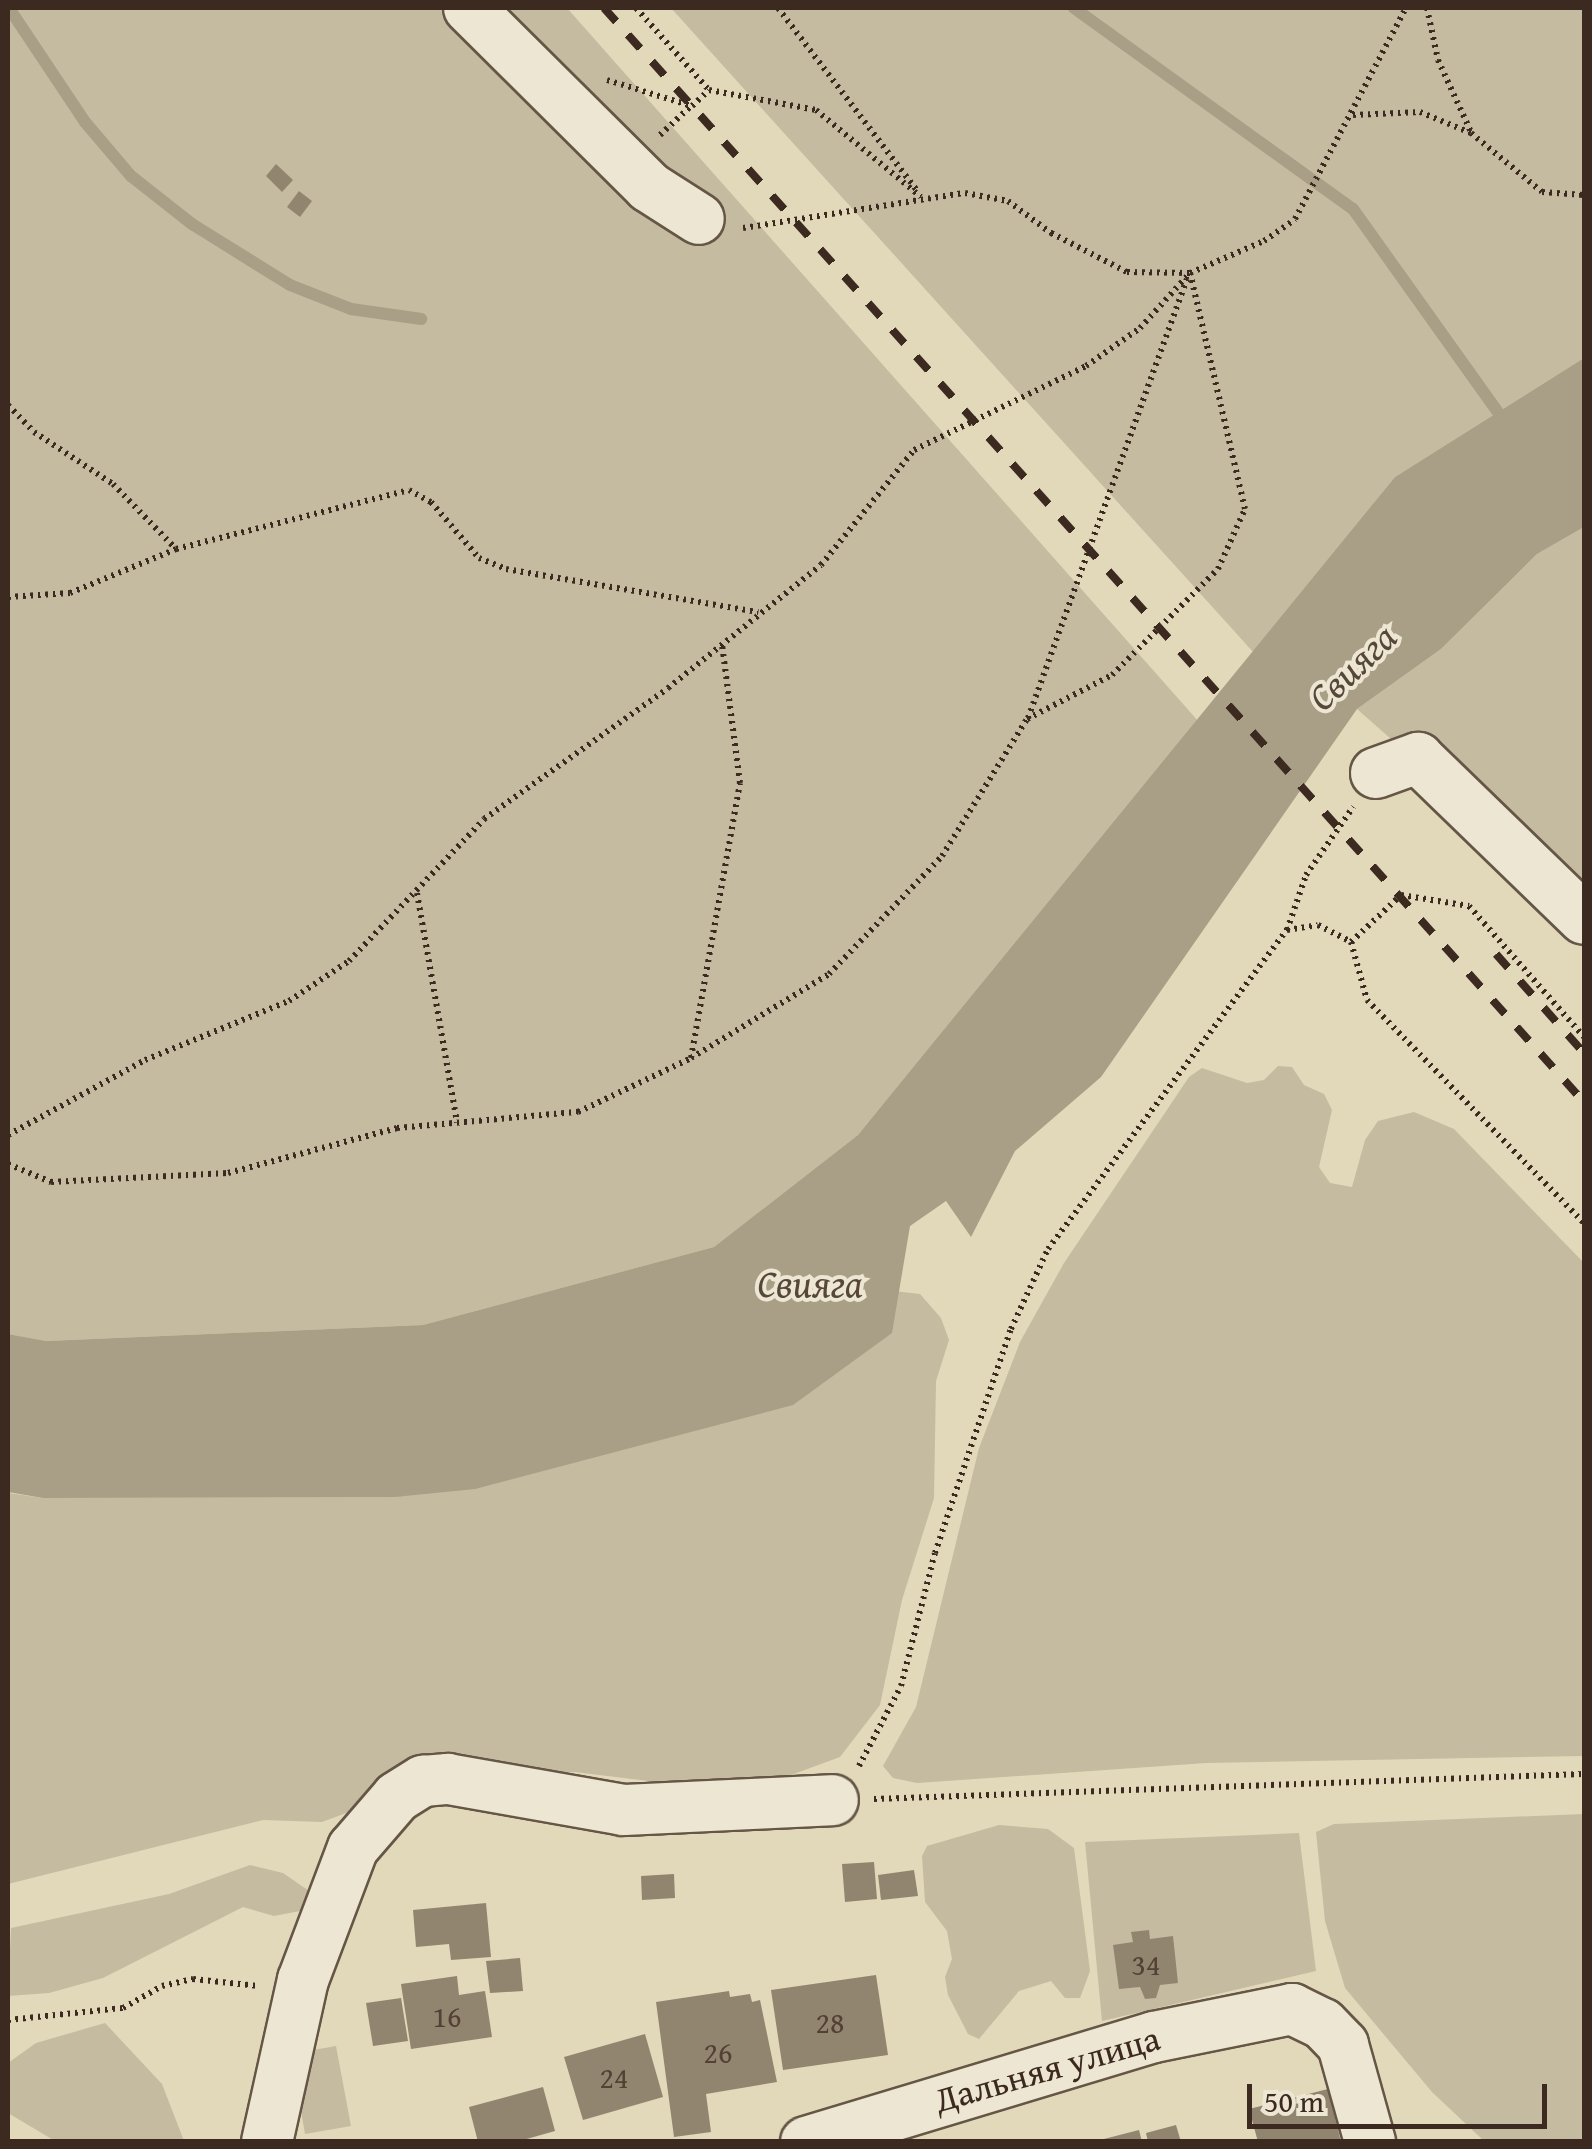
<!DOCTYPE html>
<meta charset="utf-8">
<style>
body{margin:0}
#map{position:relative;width:1592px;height:2149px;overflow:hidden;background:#e1d9ba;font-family:"Gentium Book Plus",serif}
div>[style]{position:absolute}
.green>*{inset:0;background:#c5bba0}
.water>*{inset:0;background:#a99e86}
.stream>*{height:12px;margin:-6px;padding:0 6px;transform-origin:6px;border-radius:6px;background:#a99e86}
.building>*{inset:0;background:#928570}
.path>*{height:6px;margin-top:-3px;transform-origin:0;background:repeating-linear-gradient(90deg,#3c2a20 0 2.5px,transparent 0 7.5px)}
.roads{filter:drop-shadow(2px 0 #655646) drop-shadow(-2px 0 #655646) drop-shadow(0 2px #655646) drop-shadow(0 -2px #655646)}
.minor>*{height:50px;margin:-25px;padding:0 25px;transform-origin:25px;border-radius:25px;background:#ece6d2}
.rail>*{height:8px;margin-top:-4px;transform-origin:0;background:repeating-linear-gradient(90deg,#3c2a20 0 18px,transparent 0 36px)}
span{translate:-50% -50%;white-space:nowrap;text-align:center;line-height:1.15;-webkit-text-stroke:8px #ece6d2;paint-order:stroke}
.number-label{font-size:30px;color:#524134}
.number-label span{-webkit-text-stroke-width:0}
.street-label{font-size:35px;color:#3c2a20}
.water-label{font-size:38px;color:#57473a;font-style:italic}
.frame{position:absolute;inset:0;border:10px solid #3c2a20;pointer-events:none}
.scale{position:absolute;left:1247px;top:2084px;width:300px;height:45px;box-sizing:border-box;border:5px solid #3c2a20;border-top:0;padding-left:12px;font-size:30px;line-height:35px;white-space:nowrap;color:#3c2a20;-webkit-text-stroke:8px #ece6d2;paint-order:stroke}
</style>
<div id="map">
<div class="green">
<i style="clip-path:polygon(8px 8px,567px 8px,1199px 722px,858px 1135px,714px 1247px,423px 1325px,45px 1341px,8px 1334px)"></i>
<i style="clip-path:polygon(671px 8px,1584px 8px,1584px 358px,1395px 477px,1254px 653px)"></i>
<i style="clip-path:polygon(1584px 527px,1584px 909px,1357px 709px,1441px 649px,1537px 554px)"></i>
<i style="clip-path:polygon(1278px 1066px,1292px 1067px,1304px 1085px,1324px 1094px,1332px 1110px,1319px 1167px,1330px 1183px,1352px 1187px,1365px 1140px,1378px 1121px,1414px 1112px,1454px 1129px,1584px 1263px,1584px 1756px,1206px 1763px,917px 1783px,893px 1778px,883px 1766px,916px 1707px,979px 1448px,1020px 1342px,1064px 1263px,1189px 1077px,1202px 1068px,1247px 1083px,1264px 1080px)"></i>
<i style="clip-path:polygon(885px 1290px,920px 1294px,941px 1318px,949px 1340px,936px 1381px,934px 1498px,902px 1600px,880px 1705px,840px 1757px,780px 1779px,697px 1787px,575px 1772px,530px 1773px,438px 1754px,391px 1775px,357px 1809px,322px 1822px,263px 1820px,8px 1884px,8px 1493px,43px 1498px,395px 1497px)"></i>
<i style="clip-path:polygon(1584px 1814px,1584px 2141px,1484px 2141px,1432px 2092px,1345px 1988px,1325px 1921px,1316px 1832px,1334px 1824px)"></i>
<i style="clip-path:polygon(999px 1825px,1048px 1829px,1074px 1848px,1090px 1971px,1080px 1998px,1065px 1998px,1051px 1981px,1019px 1991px,979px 2039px,968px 2034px,948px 1995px,945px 1977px,952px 1959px,947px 1931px,925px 1902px,922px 1856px,927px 1846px)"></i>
<i style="clip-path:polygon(1299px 1833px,1316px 1971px,1102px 2021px,1085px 1842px)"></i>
<i style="clip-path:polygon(250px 1865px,283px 1873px,312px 1893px,305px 1910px,274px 1916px,243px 1907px,103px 1978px,49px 1993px,8px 1996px,11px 1928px,169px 1894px)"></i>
<i style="clip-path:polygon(105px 2023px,162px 2084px,184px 2141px,55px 2141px,8px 2113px,8px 2063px,36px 2043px)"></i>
<i style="clip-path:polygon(336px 2046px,351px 2126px,305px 2134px,291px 2054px)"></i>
</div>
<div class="water">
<i style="clip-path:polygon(1584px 358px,1584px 527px,1537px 554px,1441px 649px,1357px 709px,1101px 1077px,1015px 1151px,971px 1237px,946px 1201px,910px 1226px,892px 1333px,793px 1405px,475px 1489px,395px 1497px,43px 1498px,8px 1492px,8px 1334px,46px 1341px,423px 1325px,714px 1247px,858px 1135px,1395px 477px)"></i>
</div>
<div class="stream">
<i style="left:9px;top:8px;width:137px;rotate:56.3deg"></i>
<i style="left:85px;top:122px;width:71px;rotate:49.6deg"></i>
<i style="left:131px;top:176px;width:78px;rotate:38.2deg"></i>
<i style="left:192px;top:224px;width:115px;rotate:31.9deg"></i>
<i style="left:290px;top:285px;width:66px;rotate:21.5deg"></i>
<i style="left:351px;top:309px;width:71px;rotate:8.1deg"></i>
<i style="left:1074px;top:8px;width:344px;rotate:35.8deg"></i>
<i style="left:1353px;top:209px;width:249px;rotate:54.5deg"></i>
</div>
<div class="building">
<i style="clip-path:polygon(276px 164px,293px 180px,282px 192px,266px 176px)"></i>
<i style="clip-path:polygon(299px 191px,312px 201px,300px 217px,287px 207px)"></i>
<i style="clip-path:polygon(874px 1862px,877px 1899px,845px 1902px,842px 1864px)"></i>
<i style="clip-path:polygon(914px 1870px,918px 1896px,881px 1900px,878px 1875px)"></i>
<i style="clip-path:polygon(674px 1874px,675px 1898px,642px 1900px,641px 1876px)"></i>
<i style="clip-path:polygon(486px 1903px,491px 1957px,451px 1960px,449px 1944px,416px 1947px,413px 1910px)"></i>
<i style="clip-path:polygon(1149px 1930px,1150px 1939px,1173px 1936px,1178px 1983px,1160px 1985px,1156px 1998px,1145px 1999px,1140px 1987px,1119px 1989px,1113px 1945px,1133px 1942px,1131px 1932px)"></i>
<i style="clip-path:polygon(520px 1958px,523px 1991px,490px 1993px,486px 1961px)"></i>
<i style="clip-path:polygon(876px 1975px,888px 2055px,783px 2070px,771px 1990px)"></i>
<i style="clip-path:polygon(457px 1976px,459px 1995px,485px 1991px,492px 2037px,411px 2049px,401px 1984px)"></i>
<i style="clip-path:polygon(729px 1991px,730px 1997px,750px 1994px,752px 2002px,760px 2000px,777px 2082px,706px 2094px,711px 2132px,674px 2137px,656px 2002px)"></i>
<i style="clip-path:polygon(401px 1998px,408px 2041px,373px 2046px,366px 2003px)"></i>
<i style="clip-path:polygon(645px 2034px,663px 2097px,583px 2120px,564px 2057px)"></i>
<i style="clip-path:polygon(543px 2087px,555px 2131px,516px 2142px,478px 2142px,469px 2107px)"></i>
<i style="clip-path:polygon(1328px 2089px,1341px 2142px,1258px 2142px,1249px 2109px)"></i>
<i style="clip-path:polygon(1176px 2125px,1181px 2142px,1148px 2142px,1146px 2133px)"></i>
<i style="clip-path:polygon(1139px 2130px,1142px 2142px,1100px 2142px,1100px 2140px)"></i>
</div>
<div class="path">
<i style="left:636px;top:8px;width:110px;rotate:48.3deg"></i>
<i style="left:778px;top:8px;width:228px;rotate:52.7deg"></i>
<i style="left:1427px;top:8px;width:53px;rotate:78.1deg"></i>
<i style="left:1438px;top:60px;width:79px;rotate:65.4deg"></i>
<i style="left:607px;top:80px;width:89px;rotate:17deg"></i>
<i style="left:692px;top:106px;width:23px;rotate:-43deg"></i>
<i style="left:709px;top:90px;width:109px;rotate:10.6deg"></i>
<i style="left:816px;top:110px;width:136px;rotate:39.6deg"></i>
<i style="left:1353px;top:115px;width:67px;rotate:-2.6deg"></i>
<i style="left:1420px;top:112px;width:55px;rotate:22.4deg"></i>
<i style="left:1471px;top:133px;width:92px;rotate:39.7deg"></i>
<i style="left:1542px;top:192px;width:42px;rotate:4.1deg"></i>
<i style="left:660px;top:135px;width:42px;rotate:-43.1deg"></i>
<i style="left:743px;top:228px;width:225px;rotate:-9deg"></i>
<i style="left:965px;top:193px;width:44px;rotate:10.5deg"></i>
<i style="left:1008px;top:201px;width:54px;rotate:36.7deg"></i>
<i style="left:1051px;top:233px;width:85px;rotate:27.2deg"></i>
<i style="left:1127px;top:272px;width:63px;rotate:0.9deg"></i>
<i style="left:1190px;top:273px;width:81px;rotate:-23.4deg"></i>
<i style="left:1264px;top:241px;width:38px;rotate:-35deg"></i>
<i style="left:1295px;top:219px;width:238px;rotate:-62.3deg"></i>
<i style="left:8px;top:405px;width:37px;rotate:46deg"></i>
<i style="left:34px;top:432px;width:95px;rotate:33.4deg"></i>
<i style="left:113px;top:484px;width:91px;rotate:45.9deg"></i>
<i style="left:8px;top:597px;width:62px;rotate:-3.7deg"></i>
<i style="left:70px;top:593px;width:115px;rotate:-22.5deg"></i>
<i style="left:176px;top:549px;width:240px;rotate:-14.2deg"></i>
<i style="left:409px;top:490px;width:25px;rotate:29deg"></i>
<i style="left:431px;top:502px;width:74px;rotate:49.4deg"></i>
<i style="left:479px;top:558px;width:29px;rotate:22deg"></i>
<i style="left:506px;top:569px;width:256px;rotate:9.7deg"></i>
<i style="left:1028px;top:718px;width:467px;rotate:-70.1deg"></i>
<i style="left:417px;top:893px;width:233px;rotate:80.1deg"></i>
<i style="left:1287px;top:930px;width:31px;rotate:-9deg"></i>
<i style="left:1318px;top:925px;width:37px;rotate:27deg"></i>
<i style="left:1351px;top:942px;width:69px;rotate:-43.2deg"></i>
<i style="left:1401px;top:895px;width:69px;rotate:9.2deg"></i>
<i style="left:1469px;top:906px;width:174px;rotate:48.7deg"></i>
<i style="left:1351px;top:942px;width:60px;rotate:74.6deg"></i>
<i style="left:1367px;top:1000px;width:311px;rotate:45.8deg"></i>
<i style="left:691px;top:1058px;width:279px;rotate:-79.9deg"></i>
<i style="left:740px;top:783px;width:140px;rotate:-97.4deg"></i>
<i style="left:8px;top:1135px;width:156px;rotate:-28.7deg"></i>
<i style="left:145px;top:1060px;width:156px;rotate:-22.3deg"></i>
<i style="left:289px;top:1001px;width:72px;rotate:-33.7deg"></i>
<i style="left:349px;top:961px;width:196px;rotate:-46.4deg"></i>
<i style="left:484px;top:819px;width:226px;rotate:-35.4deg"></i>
<i style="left:668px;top:688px;width:196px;rotate:-38.8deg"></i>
<i style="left:821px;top:565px;width:148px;rotate:-51deg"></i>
<i style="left:914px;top:450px;width:191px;rotate:-26deg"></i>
<i style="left:1086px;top:366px;width:66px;rotate:-35.1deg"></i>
<i style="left:1140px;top:328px;width:73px;rotate:-47.8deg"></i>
<i style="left:8px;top:1164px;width:47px;rotate:22.7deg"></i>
<i style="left:51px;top:1182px;width:177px;rotate:-2.9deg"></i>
<i style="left:228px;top:1173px;width:175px;rotate:-14.9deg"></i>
<i style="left:397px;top:1128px;width:182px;rotate:-5.1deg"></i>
<i style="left:578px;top:1112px;width:125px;rotate:-25.5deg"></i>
<i style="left:691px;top:1058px;width:162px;rotate:-31.3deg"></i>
<i style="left:829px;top:974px;width:163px;rotate:-46.2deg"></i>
<i style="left:942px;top:856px;width:161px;rotate:-58.2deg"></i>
<i style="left:1027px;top:719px;width:96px;rotate:-27.4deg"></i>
<i style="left:1112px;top:675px;width:150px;rotate:-45deg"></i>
<i style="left:1218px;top:569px;width:66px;rotate:-65.8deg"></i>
<i style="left:1245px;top:509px;width:242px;rotate:-103.1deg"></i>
<i style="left:859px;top:1766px;width:90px;rotate:-62.3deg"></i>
<i style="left:901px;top:1686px;width:137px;rotate:-75.7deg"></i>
<i style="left:935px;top:1553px;width:237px;rotate:-71.3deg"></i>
<i style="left:1011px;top:1329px;width:88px;rotate:-65.2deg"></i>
<i style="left:1048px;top:1249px;width:399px;rotate:-53.2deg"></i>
<i style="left:1287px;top:930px;width:58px;rotate:-70.9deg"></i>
<i style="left:1306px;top:875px;width:83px;rotate:-55.3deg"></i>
<i style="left:874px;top:1799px;width:710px;rotate:-2.02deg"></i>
<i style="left:8px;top:2020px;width:116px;rotate:-6deg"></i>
<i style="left:123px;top:2008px;width:45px;rotate:-29.4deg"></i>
<i style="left:162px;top:1986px;width:32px;rotate:-13deg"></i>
<i style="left:193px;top:1979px;width:65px;rotate:6.1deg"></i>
</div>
<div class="roads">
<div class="minor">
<i style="left:469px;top:8px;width:254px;rotate:44.8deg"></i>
<i style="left:649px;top:187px;width:59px;rotate:32.6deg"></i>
<i style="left:1376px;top:773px;width:45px;rotate:-19.7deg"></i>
<i style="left:1418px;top:758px;width:231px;rotate:44.1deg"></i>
<i style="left:267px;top:2142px;width:166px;rotate:-77.5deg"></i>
<i style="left:303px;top:1980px;width:141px;rotate:-69.3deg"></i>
<i style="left:353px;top:1848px;width:67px;rotate:-49.2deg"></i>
<i style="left:397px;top:1797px;width:31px;rotate:-32deg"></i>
<i style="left:423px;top:1781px;width:25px;rotate:-5deg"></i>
<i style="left:448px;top:1779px;width:178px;rotate:10deg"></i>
<i style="left:623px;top:1810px;width:210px;rotate:-2.7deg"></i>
<i style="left:806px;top:2142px;width:363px;rotate:-16.8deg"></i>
<i style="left:1154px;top:2037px;width:141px;rotate:-11.5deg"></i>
<i style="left:1292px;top:2009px;width:34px;rotate:26deg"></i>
<i style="left:1323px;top:2024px;width:29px;rotate:46deg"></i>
<i style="left:1343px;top:2045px;width:101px;rotate:74.4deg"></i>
</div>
</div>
<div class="rail">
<i style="left:604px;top:8px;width:1469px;rotate:48.15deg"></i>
<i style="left:1496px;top:954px;width:132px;rotate:48.4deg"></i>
</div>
<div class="number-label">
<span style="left:1146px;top:1964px">34</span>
<span style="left:447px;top:2016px">16</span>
<span style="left:830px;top:2022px">28</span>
<span style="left:718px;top:2052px">26</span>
<span style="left:614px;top:2077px">24</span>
</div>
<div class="street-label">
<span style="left:1047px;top:2069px;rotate:-16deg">Дальняя улица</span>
</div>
<div class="water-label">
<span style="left:1352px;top:667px;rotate:-44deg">Свияга</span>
<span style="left:810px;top:1284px">Свияга</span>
</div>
<div class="frame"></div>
<div class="scale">50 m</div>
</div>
